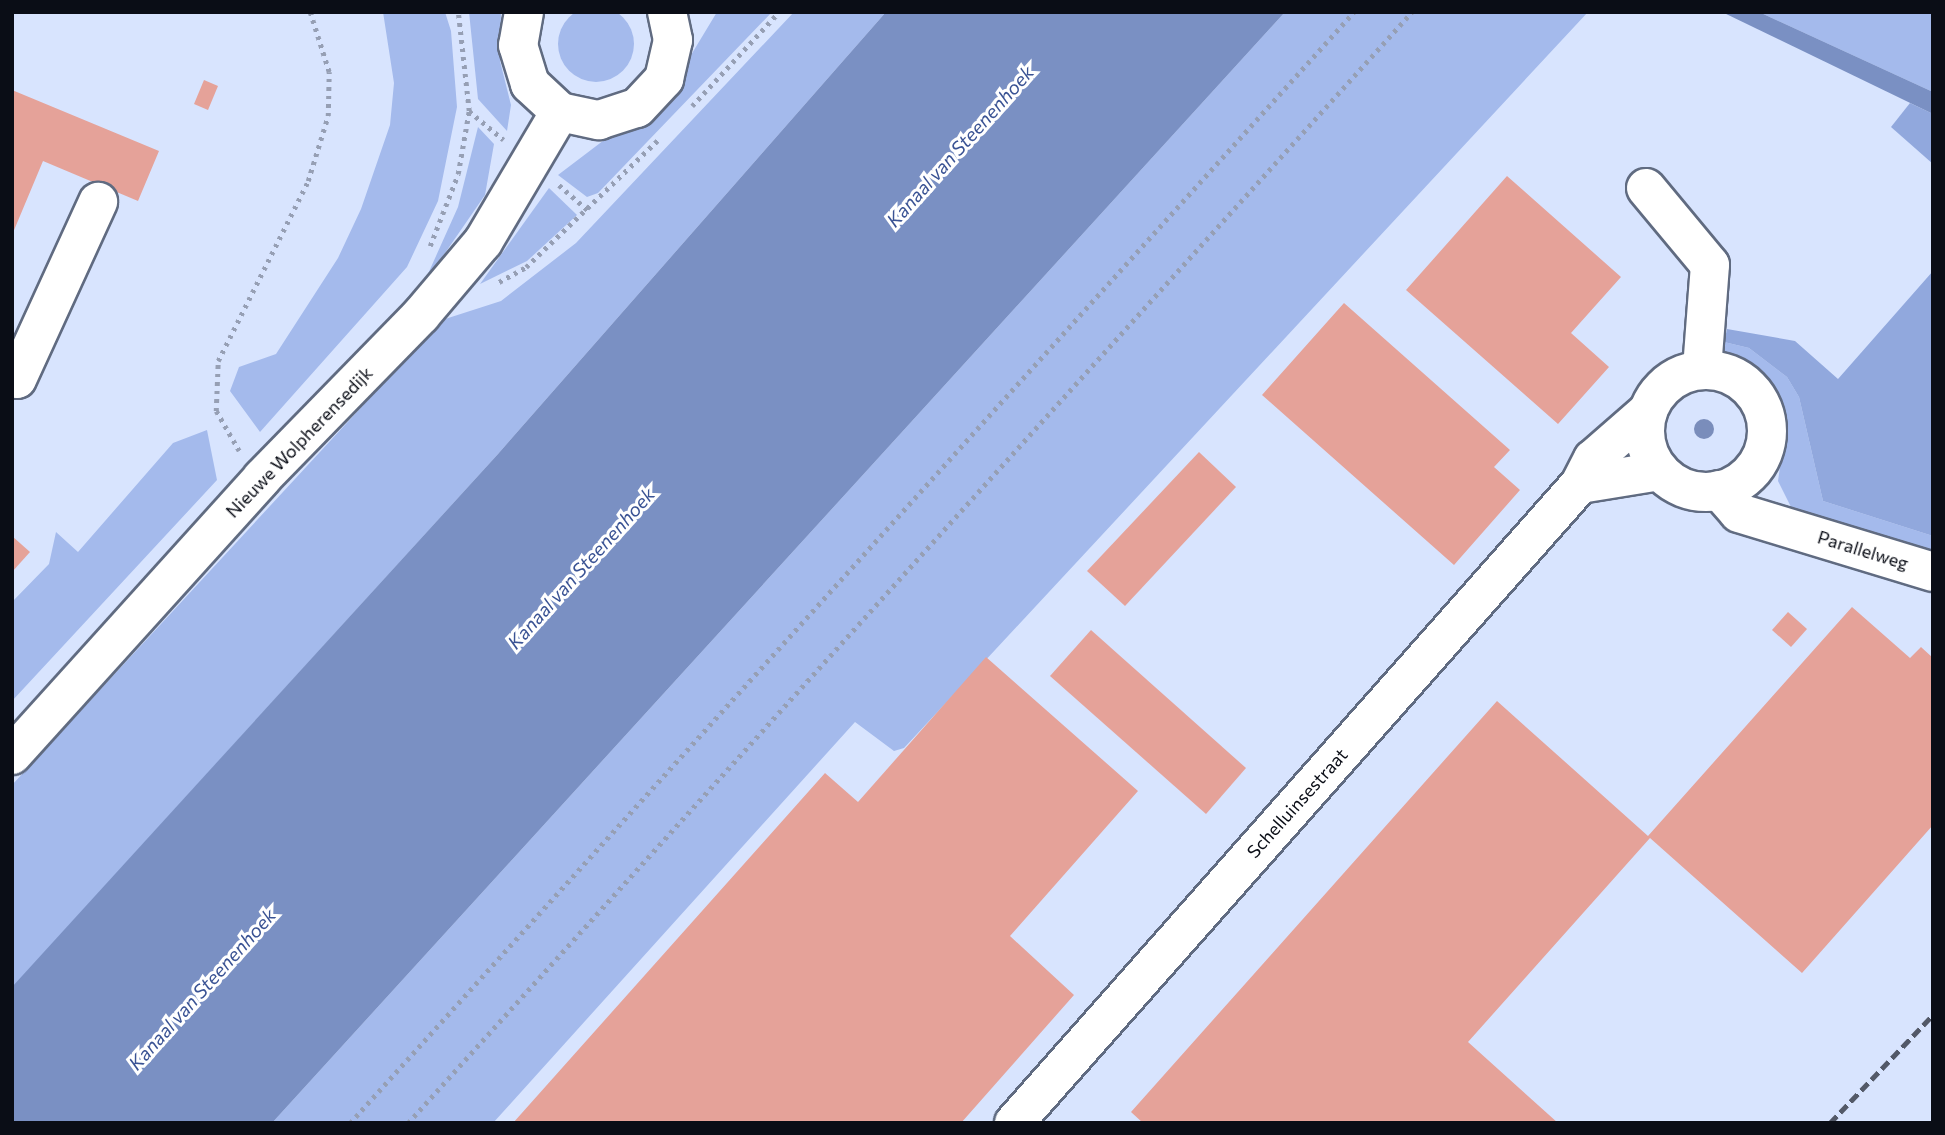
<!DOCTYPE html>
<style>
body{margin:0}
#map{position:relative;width:1945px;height:1135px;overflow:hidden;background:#d8e4fe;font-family:Commissioner,sans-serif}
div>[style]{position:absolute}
.green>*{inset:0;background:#a4baec}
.round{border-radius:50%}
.forest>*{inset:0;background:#91a8dd}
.water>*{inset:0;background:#7a90c3}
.building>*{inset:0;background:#e5a299}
.path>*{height:4.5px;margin-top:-2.25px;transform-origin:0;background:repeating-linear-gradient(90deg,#969fb4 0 3.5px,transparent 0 8.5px)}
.roads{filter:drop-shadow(2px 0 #606b81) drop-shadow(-2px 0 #606b81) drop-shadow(0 2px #606b81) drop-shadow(0 -2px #606b81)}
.minor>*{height:38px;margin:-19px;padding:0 19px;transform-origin:19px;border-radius:19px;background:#fff}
.minor>.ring{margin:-19px;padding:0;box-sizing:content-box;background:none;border:38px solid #fff;border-radius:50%}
.rail>*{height:5px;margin-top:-2.5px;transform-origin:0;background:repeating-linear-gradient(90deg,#535968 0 10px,transparent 0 15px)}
.trees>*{width:20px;height:20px;margin:-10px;border-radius:50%;background:#7a8dbb}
span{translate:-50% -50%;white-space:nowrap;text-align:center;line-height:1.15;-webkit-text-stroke:6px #fff;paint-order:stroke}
.street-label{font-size:18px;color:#0a0d16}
.water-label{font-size:19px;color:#3a5394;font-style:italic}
.frame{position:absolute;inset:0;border:14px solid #0a0d16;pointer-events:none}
</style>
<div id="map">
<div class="green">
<i class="round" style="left:558px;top:6px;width:76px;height:76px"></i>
<i style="clip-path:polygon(383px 12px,445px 12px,451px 31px,457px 107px,438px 201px,407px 267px,260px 432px,230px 391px,239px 367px,276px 354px,338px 258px,361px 209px,390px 125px,394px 83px)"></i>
<i style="clip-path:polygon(469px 12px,501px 12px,500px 61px,511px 105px,507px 131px,478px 99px)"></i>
<i style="clip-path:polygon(717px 12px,772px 12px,598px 193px,587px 197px,558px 175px,612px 134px,688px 60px)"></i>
<i style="clip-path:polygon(794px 12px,886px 12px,498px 454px,12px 988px,12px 785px,442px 320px,501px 301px,576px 243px)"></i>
<i style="clip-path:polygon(1285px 12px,1588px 12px,904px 748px,894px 751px,855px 722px,493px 1123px,272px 1123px)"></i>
<i style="clip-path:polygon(1759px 12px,1933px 12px,1933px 92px)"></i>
<i style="clip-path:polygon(478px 127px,494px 144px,485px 195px,423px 285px,458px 207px)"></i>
<i style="clip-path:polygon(549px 188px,577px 215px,527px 261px,480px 284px)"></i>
<i style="clip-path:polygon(1724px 342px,1749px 348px,1787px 377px,1799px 397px,1823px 501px,1933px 536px,1933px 555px,1792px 509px,1778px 481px,1787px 419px,1767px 380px,1725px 354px)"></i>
<i style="clip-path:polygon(207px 430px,217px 480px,12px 701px,12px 602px,49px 564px,56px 532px,78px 552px,173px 443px)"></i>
</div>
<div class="forest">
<i style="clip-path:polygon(1910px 103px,1933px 114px,1933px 164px,1891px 127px)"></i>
<i style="clip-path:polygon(1933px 271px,1933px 536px,1823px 501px,1799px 397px,1787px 377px,1749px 348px,1724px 342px,1727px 329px,1795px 341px,1838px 379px)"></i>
</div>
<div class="water">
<i style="clip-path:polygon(886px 12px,1285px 12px,272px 1123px,12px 1123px,12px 987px,498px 454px)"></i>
<i style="clip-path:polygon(1722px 12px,1759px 12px,1933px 92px,1933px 114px)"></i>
</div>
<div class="building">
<i style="clip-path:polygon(204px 80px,218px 86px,208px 110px,194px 104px)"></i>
<i style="clip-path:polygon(12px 90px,159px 151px,138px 201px,43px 161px,12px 235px)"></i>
<i style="clip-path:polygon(1507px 176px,1621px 277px,1571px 333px,1609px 367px,1558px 424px,1406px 290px)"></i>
<i style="clip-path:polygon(1344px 303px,1510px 450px,1494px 467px,1520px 490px,1454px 565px,1262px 395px)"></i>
<i style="clip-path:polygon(1199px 452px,1236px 487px,1125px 606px,1087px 571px)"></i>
<i style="clip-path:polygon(12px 536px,30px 552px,12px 572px)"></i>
<i style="clip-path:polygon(1852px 607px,1910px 658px,1921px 647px,1933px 658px,1933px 825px,1802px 973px,1650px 838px,1468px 1042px,1558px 1123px,1143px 1123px,1131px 1112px,1497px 701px,1648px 836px)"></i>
<i style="clip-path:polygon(1788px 612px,1807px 629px,1791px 647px,1772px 630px)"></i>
<i style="clip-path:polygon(1091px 630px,1246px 768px,1206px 814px,1050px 676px)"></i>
<i style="clip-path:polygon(986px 657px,1138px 791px,1010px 936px,1074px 995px,961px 1123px,513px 1123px,825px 773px,858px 802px)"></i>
</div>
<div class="path">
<i style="left:692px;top:106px;width:128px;rotate:-47.2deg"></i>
<i style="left:469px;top:111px;width:45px;rotate:39.6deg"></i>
<i style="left:559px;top:185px;width:38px;rotate:41deg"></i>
<i style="left:430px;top:246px;width:77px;rotate:-68.7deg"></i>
<i style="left:458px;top:174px;width:64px;rotate:-80.1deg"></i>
<i style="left:469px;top:111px;width:100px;rotate:-96.3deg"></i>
<i style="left:499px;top:282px;width:31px;rotate:-29deg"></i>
<i style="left:526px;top:267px;width:185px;rotate:-43.9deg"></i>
<i style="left:239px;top:451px;width:46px;rotate:-119.9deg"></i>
<i style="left:216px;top:411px;width:50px;rotate:-87.7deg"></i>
<i style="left:218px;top:361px;width:201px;rotate:-63.4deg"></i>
<i style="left:308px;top:181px;width:68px;rotate:-72.9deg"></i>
<i style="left:328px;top:116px;width:44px;rotate:-88.7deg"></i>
<i style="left:329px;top:72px;width:63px;rotate:-107.6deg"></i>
<i style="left:350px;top:1123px;width:1497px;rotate:-47.9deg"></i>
<i style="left:408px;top:1123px;width:1497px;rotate:-47.9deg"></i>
</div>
<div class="roads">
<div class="minor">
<i style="left:524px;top:12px;width:34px;rotate:100deg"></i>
<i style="left:518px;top:45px;width:41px;rotate:72.9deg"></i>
<i style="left:530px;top:84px;width:41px;rotate:43deg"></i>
<i style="left:560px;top:112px;width:40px;rotate:12deg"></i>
<i style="left:599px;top:120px;width:40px;rotate:-18deg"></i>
<i style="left:637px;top:108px;width:40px;rotate:-47deg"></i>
<i style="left:664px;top:79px;width:40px;rotate:-77deg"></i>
<i style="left:673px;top:40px;width:29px;rotate:-102deg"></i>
<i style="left:1646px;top:188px;width:100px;rotate:50.3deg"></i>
<i style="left:1710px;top:265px;width:105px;rotate:94.4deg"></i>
<i class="ring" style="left:1645px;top:370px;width:84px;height:84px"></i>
<i style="left:12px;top:377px;width:5px;rotate:22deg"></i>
<i style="left:17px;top:379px;width:195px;rotate:-65.4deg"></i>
<i style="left:1580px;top:484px;width:81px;rotate:-9.2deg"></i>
<i style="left:1719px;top:490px;width:30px;rotate:49deg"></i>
<i style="left:1739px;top:513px;width:203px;rotate:16.9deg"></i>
<i style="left:12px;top:755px;width:373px;rotate:-47.9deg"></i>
<i style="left:262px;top:478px;width:228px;rotate:-45.7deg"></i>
<i style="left:421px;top:315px;width:96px;rotate:-49.7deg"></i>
<i style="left:483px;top:242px;width:151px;rotate:-59.4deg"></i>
<i style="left:1014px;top:1123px;width:854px;rotate:-48.47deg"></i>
<i style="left:1580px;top:484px;width:28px;rotate:-63deg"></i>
<i style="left:1593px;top:459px;width:73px;rotate:-41.1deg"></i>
</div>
</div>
<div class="rail">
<i style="left:1830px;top:1123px;width:149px;rotate:-46.4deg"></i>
</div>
<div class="trees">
<i style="left:1704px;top:429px"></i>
</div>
<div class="street-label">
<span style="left:299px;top:442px;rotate:-46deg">Nieuwe Wolpherensedijk</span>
<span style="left:1863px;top:550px;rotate:17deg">Parallelweg</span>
<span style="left:1297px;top:803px;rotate:-48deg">Schelluinsestraat</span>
</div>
<div class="water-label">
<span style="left:960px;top:146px;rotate:-48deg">Kanaal van Steenenhoek</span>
<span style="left:581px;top:568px;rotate:-48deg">Kanaal van Steenenhoek</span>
<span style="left:202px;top:989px;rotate:-48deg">Kanaal van Steenenhoek</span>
</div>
<div class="frame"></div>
</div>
